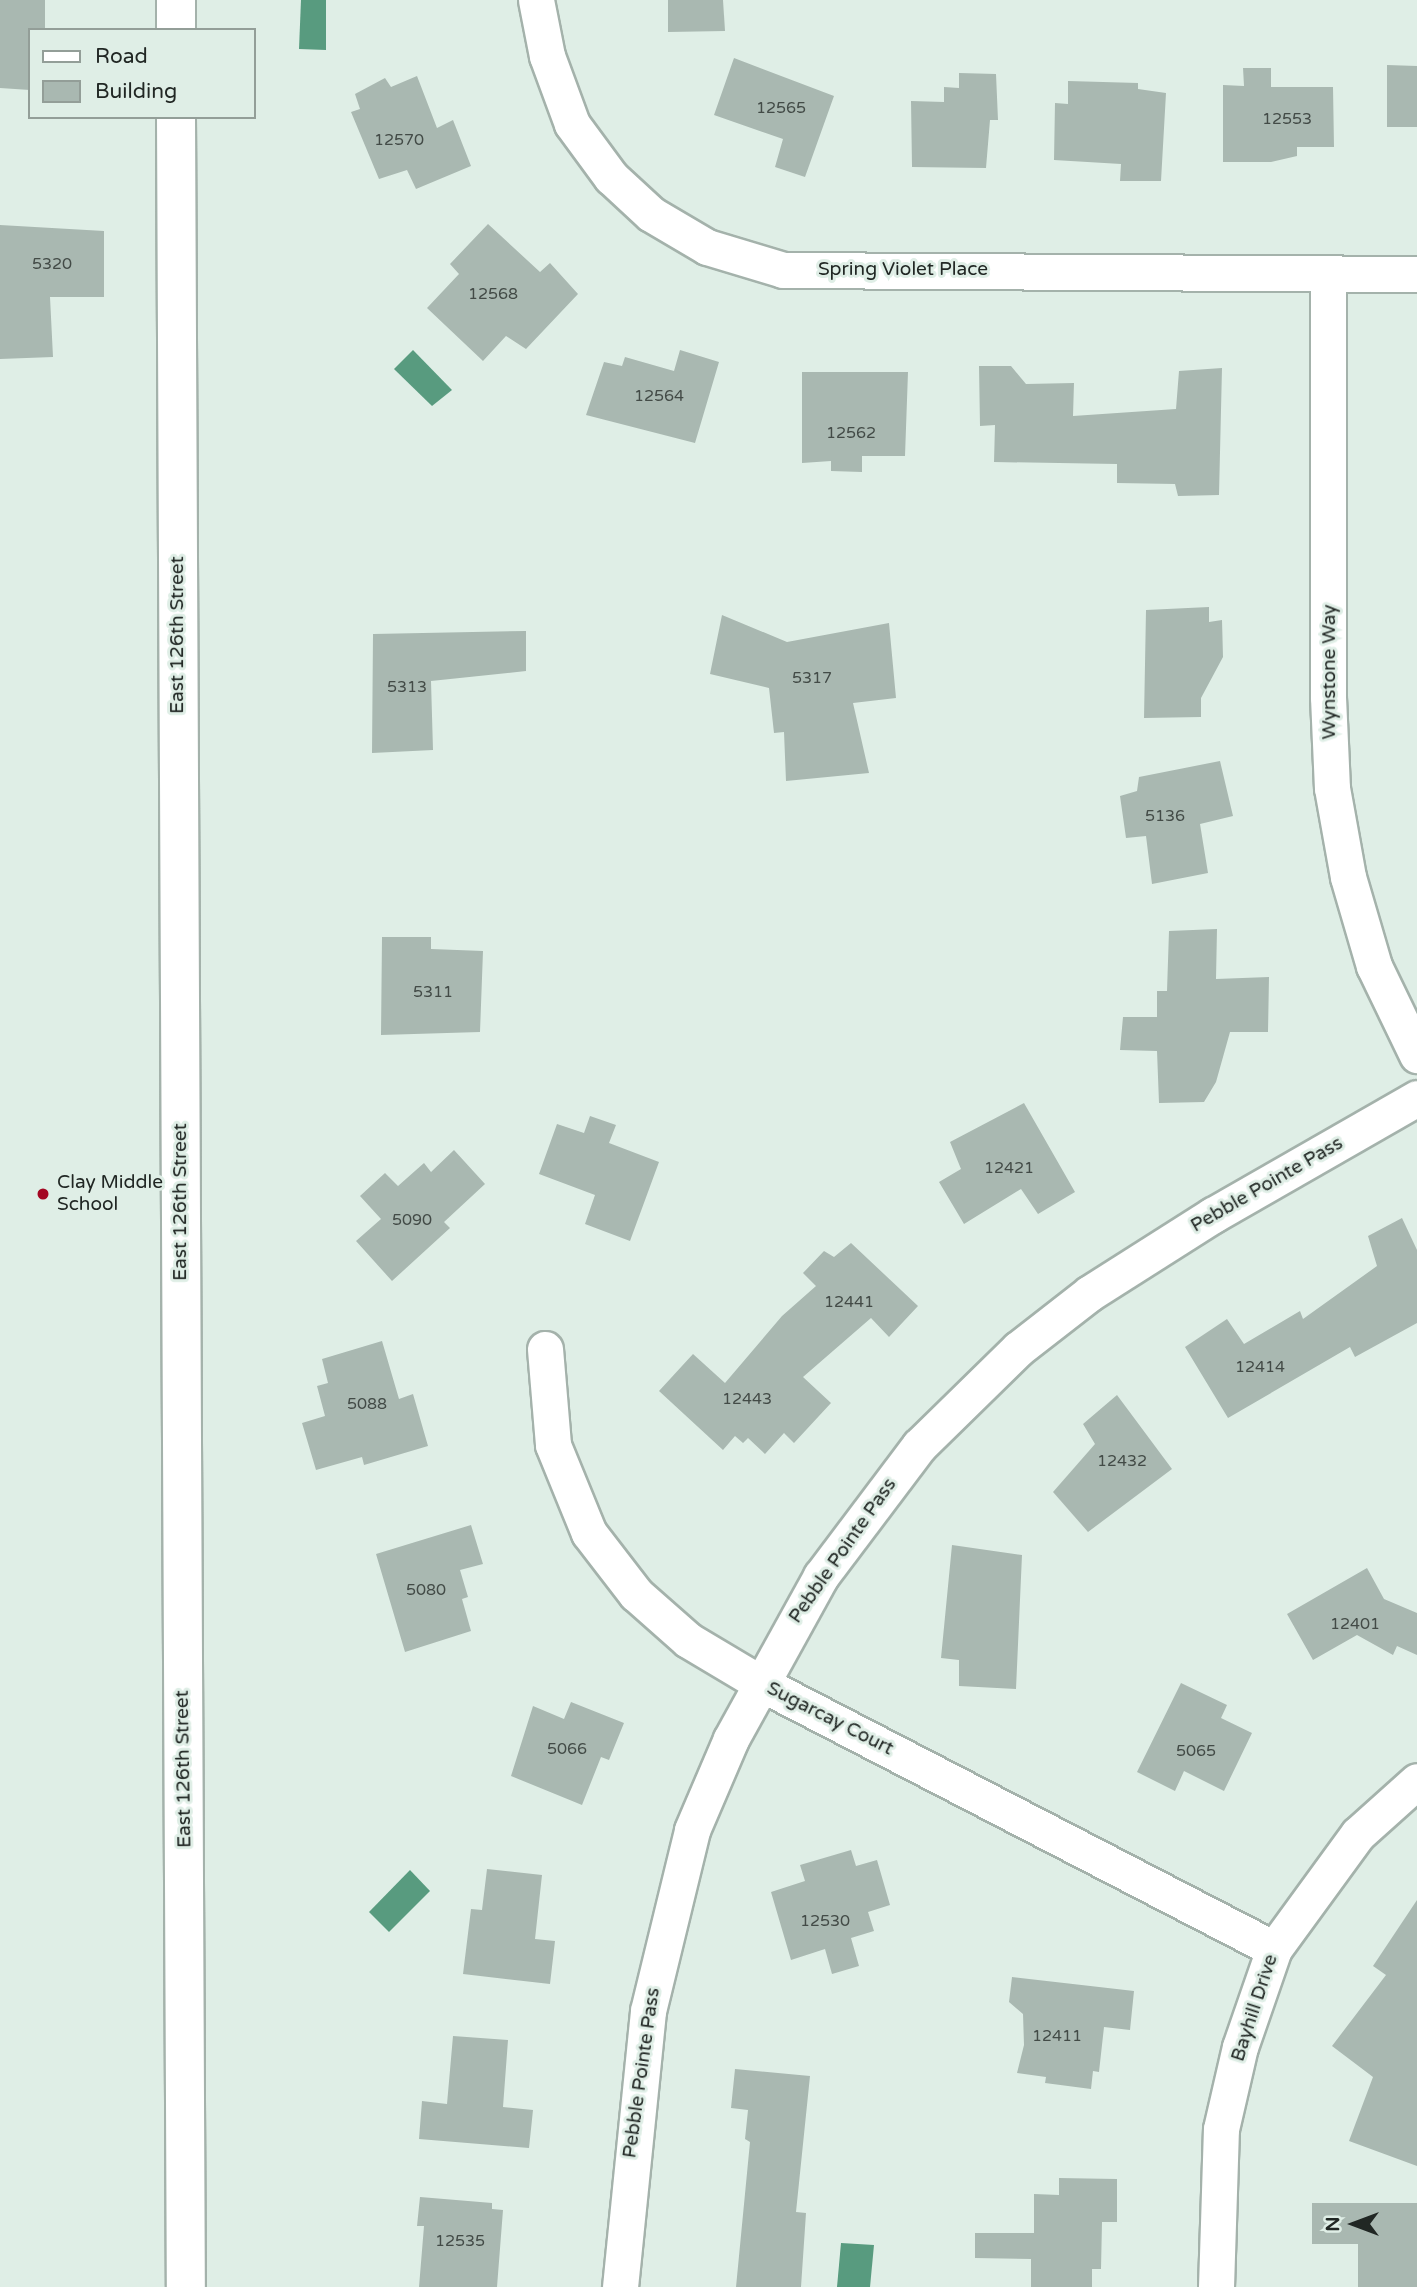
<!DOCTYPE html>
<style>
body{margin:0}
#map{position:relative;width:1417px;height:2287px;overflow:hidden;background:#dfeee6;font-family:"Varela Round",sans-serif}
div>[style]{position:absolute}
.water>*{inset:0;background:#589b7f}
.building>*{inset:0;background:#a9b8b1}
.roads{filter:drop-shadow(2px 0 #a4b2ab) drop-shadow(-2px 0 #a4b2ab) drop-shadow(0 2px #a4b2ab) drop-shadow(0 -2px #a4b2ab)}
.street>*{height:35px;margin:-17.5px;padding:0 17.5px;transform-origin:17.5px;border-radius:17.5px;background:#fff}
.secondary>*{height:38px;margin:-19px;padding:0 19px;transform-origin:19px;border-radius:19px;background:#fff}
.dots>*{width:19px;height:19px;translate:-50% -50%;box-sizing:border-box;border:4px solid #dfeee6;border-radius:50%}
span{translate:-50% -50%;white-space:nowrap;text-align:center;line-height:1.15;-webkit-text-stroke:6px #dfeee6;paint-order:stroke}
.number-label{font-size:16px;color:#434b47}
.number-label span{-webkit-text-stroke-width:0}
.street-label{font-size:19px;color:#212724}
.poi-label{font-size:19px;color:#212724}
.left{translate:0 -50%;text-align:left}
.legend{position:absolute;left:28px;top:28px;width:228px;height:91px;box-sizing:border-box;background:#dfeee6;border:2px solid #939e98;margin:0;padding:9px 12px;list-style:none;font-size:21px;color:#212724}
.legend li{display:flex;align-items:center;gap:14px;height:35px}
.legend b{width:35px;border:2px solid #939e98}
.north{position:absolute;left:1319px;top:2189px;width:70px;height:70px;-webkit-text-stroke:5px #dfeee6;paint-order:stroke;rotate:270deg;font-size:19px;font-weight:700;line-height:28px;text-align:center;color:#212724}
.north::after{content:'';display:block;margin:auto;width:24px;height:32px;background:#212724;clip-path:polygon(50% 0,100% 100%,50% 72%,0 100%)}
</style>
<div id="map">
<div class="water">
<i style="clip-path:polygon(301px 0,326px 0,326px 50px,299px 49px)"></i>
<i style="clip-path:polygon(413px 350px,452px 390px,432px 406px,394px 369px)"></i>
<i style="clip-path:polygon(410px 1870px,430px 1891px,389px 1932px,369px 1912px)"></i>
<i style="clip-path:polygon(841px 2243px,874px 2245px,870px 2287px,837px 2287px)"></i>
</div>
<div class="building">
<i style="clip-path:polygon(0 0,45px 0,45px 30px,30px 30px,30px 90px,0 88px)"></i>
<i style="clip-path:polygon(668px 0,723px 0,725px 31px,668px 32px)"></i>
<i style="clip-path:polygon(734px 58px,834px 96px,805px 177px,775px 167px,783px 139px,714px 115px)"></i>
<i style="clip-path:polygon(1387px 65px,1417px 66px,1417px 127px,1387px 127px)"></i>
<i style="clip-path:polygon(1243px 68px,1271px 68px,1271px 87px,1333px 87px,1334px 147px,1297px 147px,1297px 156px,1271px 162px,1223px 162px,1223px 85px,1244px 86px)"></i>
<i style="clip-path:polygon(959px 73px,996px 74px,998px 120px,990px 120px,986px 168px,912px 167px,911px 101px,944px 102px,944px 87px,959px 88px)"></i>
<i style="clip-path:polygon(417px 76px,437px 128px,453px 120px,471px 166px,416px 189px,407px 170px,379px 179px,351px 112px,360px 109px,355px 94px,385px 78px,391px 87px)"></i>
<i style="clip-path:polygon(1068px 81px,1138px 83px,1138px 89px,1166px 93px,1161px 181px,1120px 181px,1121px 164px,1054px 160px,1055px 103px,1068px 104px)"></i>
<i style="clip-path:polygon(488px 224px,540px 272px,550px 263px,578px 294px,526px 349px,506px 336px,483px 361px,427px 308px,459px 274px,450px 264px)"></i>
<i style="clip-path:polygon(0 225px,104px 231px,104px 297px,50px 297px,53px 357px,0 359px)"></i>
<i style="clip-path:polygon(680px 350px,719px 362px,695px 443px,586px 415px,604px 362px,622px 366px,625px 357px,674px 371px)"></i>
<i style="clip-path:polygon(979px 366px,1011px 366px,1026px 384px,1074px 383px,1073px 416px,1176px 409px,1179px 371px,1222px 368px,1219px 495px,1178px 496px,1175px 484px,1117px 483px,1117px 464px,994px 462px,995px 425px,980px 426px)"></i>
<i style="clip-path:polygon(802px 372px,908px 372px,905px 456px,862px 456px,862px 472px,831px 471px,831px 461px,802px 463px)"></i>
<i style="clip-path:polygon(1209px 607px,1209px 622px,1222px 620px,1223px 657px,1201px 698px,1201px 717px,1144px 718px,1146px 610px)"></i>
<i style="clip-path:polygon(722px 615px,787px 642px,889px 623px,896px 698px,853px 703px,869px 773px,786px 781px,784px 732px,774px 733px,769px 688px,710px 674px)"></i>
<i style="clip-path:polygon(526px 631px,526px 671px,431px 681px,433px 750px,372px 753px,373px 634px)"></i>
<i style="clip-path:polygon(1220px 761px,1233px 816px,1200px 824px,1208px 873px,1152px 884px,1146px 836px,1126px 838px,1120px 796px,1137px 791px,1139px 777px)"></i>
<i style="clip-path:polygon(1217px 929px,1216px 979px,1269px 977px,1268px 1032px,1230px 1032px,1216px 1082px,1204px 1102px,1159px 1103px,1157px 1051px,1120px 1050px,1123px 1017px,1157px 1017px,1157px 991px,1167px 991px,1169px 931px)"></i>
<i style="clip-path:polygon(382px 937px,431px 937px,431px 949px,483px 951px,480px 1032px,381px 1035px)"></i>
<i style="clip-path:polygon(1024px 1103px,1075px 1192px,1038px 1214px,1021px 1189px,964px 1224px,939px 1182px,961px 1169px,950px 1142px)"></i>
<i style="clip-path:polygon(590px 1116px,616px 1125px,609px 1143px,659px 1162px,630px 1241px,585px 1224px,595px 1195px,539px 1174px,557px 1124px,584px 1133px)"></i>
<i style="clip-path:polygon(454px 1150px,485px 1184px,444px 1222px,450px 1228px,392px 1281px,356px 1241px,381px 1219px,360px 1196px,385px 1173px,398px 1186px,424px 1163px,431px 1172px)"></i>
<i style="clip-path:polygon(1402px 1218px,1417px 1250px,1417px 1323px,1355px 1357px,1350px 1347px,1228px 1418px,1185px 1347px,1227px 1319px,1244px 1344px,1300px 1311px,1303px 1319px,1377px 1266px,1368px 1236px)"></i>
<i style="clip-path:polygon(851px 1243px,918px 1306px,889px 1337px,871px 1318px,803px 1377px,831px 1403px,794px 1443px,784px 1433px,765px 1454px,748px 1438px,743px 1443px,735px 1436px,723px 1450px,659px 1391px,693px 1354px,725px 1383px,782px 1316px,816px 1286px,803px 1273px,824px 1251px,834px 1257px)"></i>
<i style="clip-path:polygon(382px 1341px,399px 1399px,413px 1394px,428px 1446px,364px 1465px,362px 1457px,316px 1470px,302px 1423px,325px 1416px,317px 1386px,328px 1383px,322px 1359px)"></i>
<i style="clip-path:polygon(1117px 1395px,1172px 1469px,1088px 1532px,1053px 1492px,1095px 1444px,1083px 1424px)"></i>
<i style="clip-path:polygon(471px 1525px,483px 1564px,460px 1570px,468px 1597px,462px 1599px,471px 1631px,405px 1652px,376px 1554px)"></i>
<i style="clip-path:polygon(952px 1545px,1022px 1555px,1016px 1689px,959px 1686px,959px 1660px,941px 1658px)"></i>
<i style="clip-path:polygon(1367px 1568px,1384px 1599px,1417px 1613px,1417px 1655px,1397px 1646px,1393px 1655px,1357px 1635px,1313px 1660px,1287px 1614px)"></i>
<i style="clip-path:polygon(1181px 1683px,1227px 1705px,1221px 1718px,1252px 1733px,1224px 1791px,1184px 1771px,1175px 1791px,1137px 1772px)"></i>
<i style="clip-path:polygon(571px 1702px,624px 1723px,609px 1760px,601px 1757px,582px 1805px,511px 1776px,533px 1706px,564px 1719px)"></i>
<i style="clip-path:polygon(851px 1850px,856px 1866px,877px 1860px,890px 1905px,868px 1912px,874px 1931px,851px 1938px,859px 1966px,832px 1974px,825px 1949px,791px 1960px,771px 1892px,805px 1881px,800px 1865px)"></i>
<i style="clip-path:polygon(487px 1869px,542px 1875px,535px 1939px,555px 1941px,550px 1984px,463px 1974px,471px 1909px,482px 1910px)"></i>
<i style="clip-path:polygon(1417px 1900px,1417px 2166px,1349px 2141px,1373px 2077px,1332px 2046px,1386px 1975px,1373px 1966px)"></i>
<i style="clip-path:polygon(1012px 1977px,1134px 1991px,1130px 2030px,1104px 2027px,1099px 2072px,1093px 2071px,1091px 2089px,1045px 2083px,1046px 2077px,1017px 2073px,1024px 2045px,1023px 2014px,1009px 2002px)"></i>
<i style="clip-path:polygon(453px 2036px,508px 2040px,503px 2107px,533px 2110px,529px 2148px,419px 2139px,422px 2101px,447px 2104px)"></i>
<i style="clip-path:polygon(735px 2069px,810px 2076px,796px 2212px,806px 2213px,801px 2287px,736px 2287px,750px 2142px,745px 2139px,748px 2110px,731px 2108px)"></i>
<i style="clip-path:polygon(1059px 2178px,1117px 2179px,1117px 2222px,1102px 2222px,1101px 2269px,1092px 2269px,1092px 2287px,1031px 2287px,1031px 2259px,975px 2258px,975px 2233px,1034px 2233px,1034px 2194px,1059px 2195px)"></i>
<i style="clip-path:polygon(420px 2197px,492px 2203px,492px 2209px,503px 2210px,497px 2287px,419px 2287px,424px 2226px,417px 2226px)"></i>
<i style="clip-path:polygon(1312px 2203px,1417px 2203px,1417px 2287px,1358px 2287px,1358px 2244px,1312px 2244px)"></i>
</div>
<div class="roads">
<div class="street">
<i style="left:536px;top:0;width:57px;rotate:78.9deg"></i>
<i style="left:547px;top:56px;width:72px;rotate:69.8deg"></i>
<i style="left:572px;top:124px;width:66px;rotate:53.7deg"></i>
<i style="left:611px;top:177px;width:54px;rotate:42.8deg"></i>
<i style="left:651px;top:214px;width:65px;rotate:30.5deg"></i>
<i style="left:707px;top:247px;width:79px;rotate:16.8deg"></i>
<i style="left:783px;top:270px;width:634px;rotate:0.36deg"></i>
<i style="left:1328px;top:274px;width:423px;rotate:90deg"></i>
<i style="left:1328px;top:697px;width:91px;rotate:87.5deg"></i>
<i style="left:1332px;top:788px;width:90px;rotate:79.8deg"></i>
<i style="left:1348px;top:877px;width:93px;rotate:73.7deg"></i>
<i style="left:1374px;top:966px;width:99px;rotate:64.2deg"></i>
<i style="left:545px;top:1349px;width:96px;rotate:85.2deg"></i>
<i style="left:553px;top:1445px;width:95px;rotate:67.8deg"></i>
<i style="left:589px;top:1533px;width:77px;rotate:52.4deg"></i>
<i style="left:636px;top:1594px;width:69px;rotate:41.5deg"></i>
<i style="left:688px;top:1640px;width:84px;rotate:30.8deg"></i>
<i style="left:760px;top:1683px;width:579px;rotate:27.36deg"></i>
<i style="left:620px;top:2287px;width:277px;rotate:-84.2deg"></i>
<i style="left:648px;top:2011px;width:186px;rotate:-76.3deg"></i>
<i style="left:692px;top:1830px;width:99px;rotate:-66.8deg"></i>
<i style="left:731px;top:1739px;width:186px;rotate:-61.1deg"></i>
<i style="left:821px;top:1576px;width:163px;rotate:-53deg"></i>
<i style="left:919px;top:1446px;width:139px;rotate:-44.4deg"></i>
<i style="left:1018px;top:1349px;width:91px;rotate:-37.9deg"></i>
<i style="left:1090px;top:1293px;width:146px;rotate:-32.4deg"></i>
<i style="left:1213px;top:1215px;width:235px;rotate:-29.8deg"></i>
<i style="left:1216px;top:2287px;width:158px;rotate:-88.2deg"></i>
<i style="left:1221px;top:2129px;width:84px;rotate:-77deg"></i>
<i style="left:1240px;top:2047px;width:104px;rotate:-70.9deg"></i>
<i style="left:1274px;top:1949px;width:142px;rotate:-53.9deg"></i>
<i style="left:1358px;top:1834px;width:79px;rotate:-41.9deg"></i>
</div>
<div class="secondary">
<i style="left:176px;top:0;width:30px;rotate:90deg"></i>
<i style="left:176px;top:117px;width:2170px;rotate:89.74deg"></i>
</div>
</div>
<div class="dots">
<i style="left:43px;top:1194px;background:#a30722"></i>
</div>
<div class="number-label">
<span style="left:781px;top:108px">12565</span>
<span style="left:1287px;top:119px">12553</span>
<span style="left:399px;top:140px">12570</span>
<span style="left:52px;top:264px">5320</span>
<span style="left:493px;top:294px">12568</span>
<span style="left:659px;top:396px">12564</span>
<span style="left:851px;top:433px">12562</span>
<span style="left:812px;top:678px">5317</span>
<span style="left:407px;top:687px">5313</span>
<span style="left:1165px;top:816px">5136</span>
<span style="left:433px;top:992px">5311</span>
<span style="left:1009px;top:1168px">12421</span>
<span style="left:412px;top:1220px">5090</span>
<span style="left:849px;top:1302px">12441</span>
<span style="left:1260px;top:1367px">12414</span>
<span style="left:747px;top:1399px">12443</span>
<span style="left:367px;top:1404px">5088</span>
<span style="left:1122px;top:1461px">12432</span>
<span style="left:426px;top:1590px">5080</span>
<span style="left:1355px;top:1624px">12401</span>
<span style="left:567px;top:1749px">5066</span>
<span style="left:1196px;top:1751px">5065</span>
<span style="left:825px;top:1921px">12530</span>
<span style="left:1057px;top:2036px">12411</span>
<span style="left:460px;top:2241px">12535</span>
</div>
<div class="street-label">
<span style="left:903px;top:270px">Spring Violet Place</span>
<span style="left:178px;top:635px;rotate:-90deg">East 126th Street</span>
<span style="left:1330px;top:672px;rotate:-90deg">Wynstone Way</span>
<span style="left:1267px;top:1185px;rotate:-30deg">Pebble Pointe Pass</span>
<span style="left:181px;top:1202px;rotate:-90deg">East 126th Street</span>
<span style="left:843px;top:1551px;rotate:-55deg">Pebble Pointe Pass</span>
<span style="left:830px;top:1719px;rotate:27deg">Sugarcay Court</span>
<span style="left:184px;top:1769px;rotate:-91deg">East 126th Street</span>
<span style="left:1255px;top:2008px;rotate:-72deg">Bayhill Drive</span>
<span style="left:642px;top:2073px;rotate:-82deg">Pebble Pointe Pass</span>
</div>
<div class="poi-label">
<span class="left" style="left:57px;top:1194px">Clay Middle<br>School</span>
</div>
<ul class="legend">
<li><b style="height:9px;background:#fff"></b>Road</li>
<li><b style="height:19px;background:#a9b8b1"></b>Building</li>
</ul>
<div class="north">N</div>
</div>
